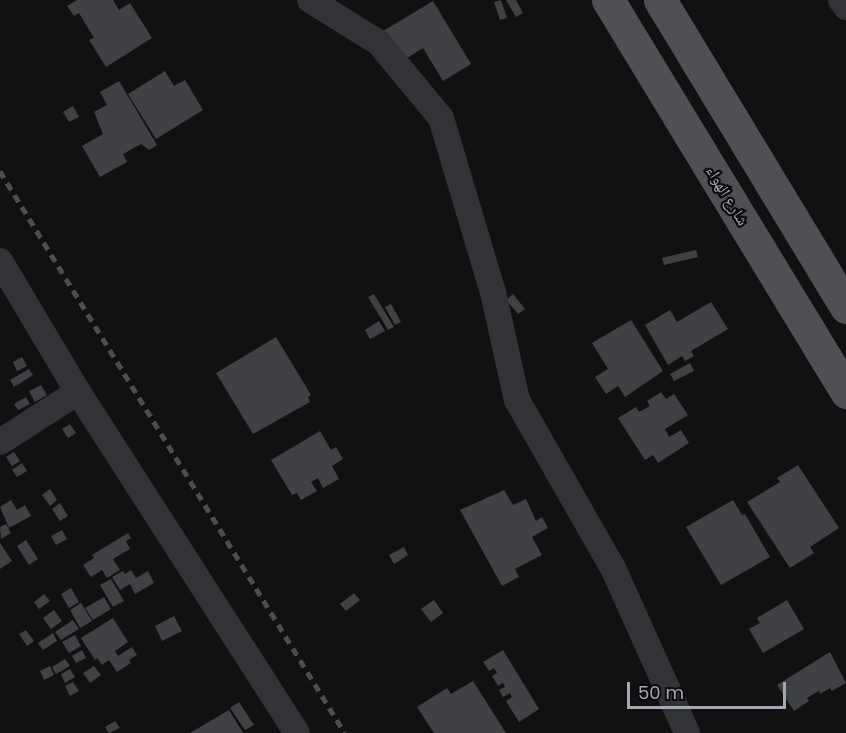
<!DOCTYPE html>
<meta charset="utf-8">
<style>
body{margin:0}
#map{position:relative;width:846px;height:733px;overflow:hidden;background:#111112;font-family:Poppins,"Noto Naskh Arabic",sans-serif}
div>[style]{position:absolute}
.building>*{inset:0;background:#404145}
.minor>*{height:26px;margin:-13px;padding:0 13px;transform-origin:13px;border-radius:13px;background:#323337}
.major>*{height:33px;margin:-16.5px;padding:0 16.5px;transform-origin:16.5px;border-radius:16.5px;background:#4e5055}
.rail>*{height:4.5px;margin-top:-2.25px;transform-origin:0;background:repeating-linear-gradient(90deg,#4b4d51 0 8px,transparent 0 14px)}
span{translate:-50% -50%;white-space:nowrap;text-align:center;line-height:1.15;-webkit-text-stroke:4.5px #0c0c0d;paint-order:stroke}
.street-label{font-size:16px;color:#a3a8b2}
.scale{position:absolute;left:627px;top:682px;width:159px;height:27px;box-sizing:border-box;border:3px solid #a3a8b2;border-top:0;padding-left:8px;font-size:18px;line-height:21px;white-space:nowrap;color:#a3a8b2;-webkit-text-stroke:4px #0c0c0d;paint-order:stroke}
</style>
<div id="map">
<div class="building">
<i style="clip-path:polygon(77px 0,113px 0,119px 10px,130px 3px,152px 38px,106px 67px,89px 40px,94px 38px,79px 13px,74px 16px,67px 6px)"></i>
<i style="clip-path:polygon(501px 0,507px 18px,500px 20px,494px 2px)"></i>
<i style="clip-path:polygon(506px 0,516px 0,523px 13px,516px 17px)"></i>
<i style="clip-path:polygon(433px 1px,471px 64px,443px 81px,423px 48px,401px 62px,378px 34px)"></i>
<i style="clip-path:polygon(165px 71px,174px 86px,185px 80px,203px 110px,156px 139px,128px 94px)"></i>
<i style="clip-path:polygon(119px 81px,157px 145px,149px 150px,141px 144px,123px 154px,127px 162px,100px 177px,82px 146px,103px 134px,94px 112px,107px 105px,100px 92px)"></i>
<i style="clip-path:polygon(73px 106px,79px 117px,69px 122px,63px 112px)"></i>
<i style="clip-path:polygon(696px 250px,698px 257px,664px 265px,662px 258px)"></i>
<i style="clip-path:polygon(374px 294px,394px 327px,388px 330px,368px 297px)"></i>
<i style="clip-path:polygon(513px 294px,525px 309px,518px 314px,506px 300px)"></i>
<i style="clip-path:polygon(711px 302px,728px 329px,691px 351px,694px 356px,685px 361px,682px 356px,668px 365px,645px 325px,670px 310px,677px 322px)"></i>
<i style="clip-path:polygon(391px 304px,401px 322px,395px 325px,385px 307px)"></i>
<i style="clip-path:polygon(631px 320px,663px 371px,625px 397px,618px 386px,606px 394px,595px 377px,608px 369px,592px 343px)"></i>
<i style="clip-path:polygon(379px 321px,385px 331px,370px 339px,365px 330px)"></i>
<i style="clip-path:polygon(276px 337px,311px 395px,308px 397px,310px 402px,253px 434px,216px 373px)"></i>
<i style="clip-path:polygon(22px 357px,27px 366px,17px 371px,13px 362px)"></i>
<i style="clip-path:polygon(690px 363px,694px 371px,674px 381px,670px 374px)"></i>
<i style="clip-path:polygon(29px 369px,33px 375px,14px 387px,10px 380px)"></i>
<i style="clip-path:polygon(41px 385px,47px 395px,35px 402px,29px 391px)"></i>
<i style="clip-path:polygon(661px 392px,666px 399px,674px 394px,688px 415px,665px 429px,669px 437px,681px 430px,689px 443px,658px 463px,653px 455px,645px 460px,618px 418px,636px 407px,639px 412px,650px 406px,647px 401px)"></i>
<i style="clip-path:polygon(26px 397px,30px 404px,18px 410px,14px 404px)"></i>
<i style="clip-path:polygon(70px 424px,76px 433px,68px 438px,62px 429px)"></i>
<i style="clip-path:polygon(320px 431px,331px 450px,336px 447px,343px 459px,332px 466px,339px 479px,323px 488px,318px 478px,311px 482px,317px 491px,301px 500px,297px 493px,292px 495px,271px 460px)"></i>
<i style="clip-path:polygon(14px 452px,20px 461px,12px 466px,6px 457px)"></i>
<i style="clip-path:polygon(22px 463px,27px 471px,17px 477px,12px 470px)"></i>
<i style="clip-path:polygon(798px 465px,839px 528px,810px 547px,814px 553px,790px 568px,747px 502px,780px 482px,777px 478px)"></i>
<i style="clip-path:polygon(50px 489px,57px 500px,50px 506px,42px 495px)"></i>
<i style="clip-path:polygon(504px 490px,513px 505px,526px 499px,536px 521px,542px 517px,548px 528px,532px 537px,542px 555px,515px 569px,519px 577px,502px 586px,460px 510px)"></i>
<i style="clip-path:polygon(11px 500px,17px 510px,25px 505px,31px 516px,9px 528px,0 507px)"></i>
<i style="clip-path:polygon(733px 500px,742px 515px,745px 514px,770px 557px,721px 585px,686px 527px)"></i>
<i style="clip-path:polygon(60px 503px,68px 516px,60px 521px,52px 509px)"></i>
<i style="clip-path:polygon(6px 524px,11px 533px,1px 539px,0 527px)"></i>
<i style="clip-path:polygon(62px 530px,67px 539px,56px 545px,51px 536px)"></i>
<i style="clip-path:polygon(128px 533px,131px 538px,126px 541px,130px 549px,113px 559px,120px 570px,107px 578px,102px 570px,91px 577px,83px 565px,94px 558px,92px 555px)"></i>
<i style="clip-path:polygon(26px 540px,38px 559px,29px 565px,17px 546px)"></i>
<i style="clip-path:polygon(0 543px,12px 561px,0 569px)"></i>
<i style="clip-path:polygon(404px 547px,408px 555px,394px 564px,389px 555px)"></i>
<i style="clip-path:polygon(131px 570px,136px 578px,148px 571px,154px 583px,135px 594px,130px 584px,120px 590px,112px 577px,123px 571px,125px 574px)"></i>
<i style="clip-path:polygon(111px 579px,124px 601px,113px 607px,100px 585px)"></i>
<i style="clip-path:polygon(71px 588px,79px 602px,69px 608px,61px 594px)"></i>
<i style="clip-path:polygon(354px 593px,360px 600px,346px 611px,340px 604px)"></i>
<i style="clip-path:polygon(44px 594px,50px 601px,39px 609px,34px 602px)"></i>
<i style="clip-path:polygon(104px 597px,111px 609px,93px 620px,85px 608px)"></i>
<i style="clip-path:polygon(434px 600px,443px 613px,431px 622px,421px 609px)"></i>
<i style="clip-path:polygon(787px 600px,804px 629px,763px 653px,749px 629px,760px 623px,757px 618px)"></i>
<i style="clip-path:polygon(81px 603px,92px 621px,80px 628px,70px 610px)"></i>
<i style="clip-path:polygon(54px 610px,62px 621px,51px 629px,43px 618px)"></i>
<i style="clip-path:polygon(174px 616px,182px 631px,162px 641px,155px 626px)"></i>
<i style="clip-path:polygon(113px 618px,128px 642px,115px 651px,118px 656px,132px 647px,137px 655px,129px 660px,131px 663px,117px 672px,109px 660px,102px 665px,97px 658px,95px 660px,81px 638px)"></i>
<i style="clip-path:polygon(73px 620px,79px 629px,61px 640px,55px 632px)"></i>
<i style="clip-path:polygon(26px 630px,34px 641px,27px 646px,19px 634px)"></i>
<i style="clip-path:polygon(53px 633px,57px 641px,43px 650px,38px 643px)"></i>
<i style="clip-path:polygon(75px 635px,81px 646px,69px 653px,62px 642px)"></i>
<i style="clip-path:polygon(82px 650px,86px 658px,76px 663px,72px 656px)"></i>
<i style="clip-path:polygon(503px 650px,539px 709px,519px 722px,506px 701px,512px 697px,510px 693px,503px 697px,499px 690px,505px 687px,503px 683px,498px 686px,492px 676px,497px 673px,494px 668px,489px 671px,483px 662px)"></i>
<i style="clip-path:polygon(830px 652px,846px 683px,832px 691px,830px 688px,820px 694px,819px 691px,807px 698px,809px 701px,794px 711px,777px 685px)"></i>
<i style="clip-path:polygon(65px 659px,70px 666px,56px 674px,52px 667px)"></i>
<i style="clip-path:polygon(50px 666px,54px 675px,44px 680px,40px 671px)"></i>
<i style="clip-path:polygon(94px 666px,101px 675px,90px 683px,83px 673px)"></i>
<i style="clip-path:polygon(70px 669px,75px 677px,65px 683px,61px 674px)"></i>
<i style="clip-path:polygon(473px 681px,506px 733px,434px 733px,417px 707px,447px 688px,451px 694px)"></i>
<i style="clip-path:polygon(73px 682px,79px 691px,70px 696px,65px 686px)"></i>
<i style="clip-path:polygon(239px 702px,254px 725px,245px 730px,230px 708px)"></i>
<i style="clip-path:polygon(229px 710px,243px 733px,190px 733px)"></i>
<i style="clip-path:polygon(115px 721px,120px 728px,109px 733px,105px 727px)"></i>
</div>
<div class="minor">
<i style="left:310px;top:0;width:81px;rotate:31.9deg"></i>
<i style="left:379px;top:43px;width:97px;rotate:50.4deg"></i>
<i style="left:441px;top:118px;width:182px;rotate:73.4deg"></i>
<i style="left:493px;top:292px;width:111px;rotate:77.5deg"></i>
<i style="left:517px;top:400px;width:193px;rotate:60.3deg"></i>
<i style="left:613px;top:568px;width:181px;rotate:65.8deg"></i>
<i style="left:841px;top:0;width:9px;rotate:54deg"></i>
<i style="left:0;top:261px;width:152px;rotate:59.2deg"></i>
<i style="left:78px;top:392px;width:405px;rotate:57.3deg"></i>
<i style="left:0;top:442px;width:93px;rotate:-32.7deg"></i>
</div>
<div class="major">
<i style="left:608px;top:0;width:459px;rotate:58.7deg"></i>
<i style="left:660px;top:0;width:359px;rotate:58.8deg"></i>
</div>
<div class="rail">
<i style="left:0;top:171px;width:659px;rotate:58.46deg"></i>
</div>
<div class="street-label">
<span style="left:727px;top:196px;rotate:59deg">شارع الهواء</span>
</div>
<div class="scale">50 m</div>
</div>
